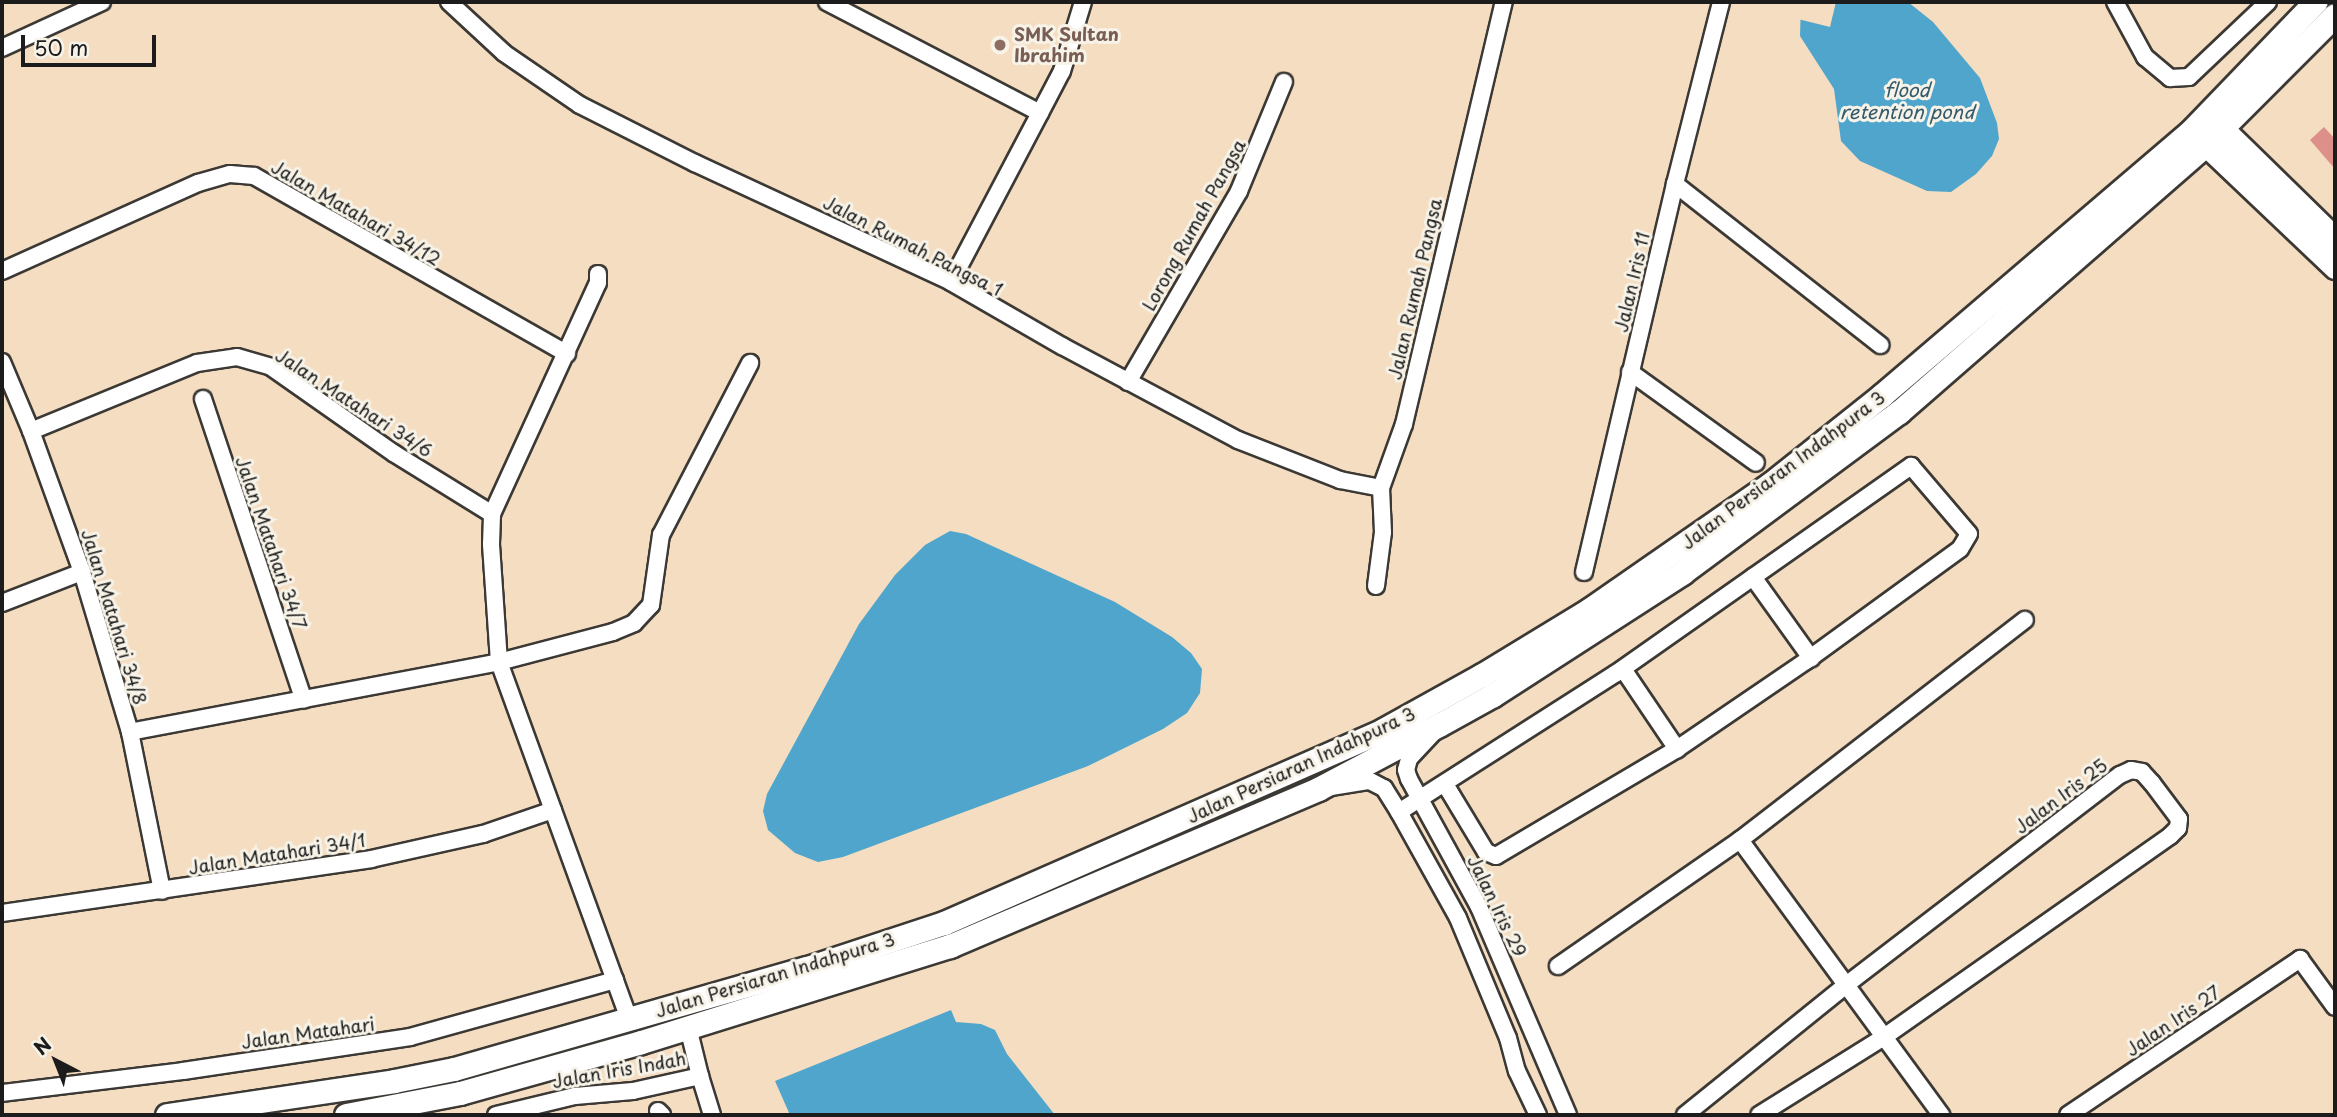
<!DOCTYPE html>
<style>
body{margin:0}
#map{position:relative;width:2337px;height:1117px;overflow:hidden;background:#f4ddc1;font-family:"Playpen Sans",sans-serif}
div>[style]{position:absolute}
.water>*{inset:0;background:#4fa5cb}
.pier>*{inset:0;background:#f4ddc1}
.building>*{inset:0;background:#dc9089}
.roads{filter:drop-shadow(2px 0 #3c3935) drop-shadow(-2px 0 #3c3935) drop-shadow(0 2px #3c3935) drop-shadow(0 -2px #3c3935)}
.street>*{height:16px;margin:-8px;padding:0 8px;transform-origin:8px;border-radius:8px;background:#fff}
.secondary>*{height:23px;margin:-11.5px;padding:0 11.5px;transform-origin:11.5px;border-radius:11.5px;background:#fff}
.dots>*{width:19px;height:19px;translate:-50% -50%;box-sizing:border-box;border:4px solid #f7f3e8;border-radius:50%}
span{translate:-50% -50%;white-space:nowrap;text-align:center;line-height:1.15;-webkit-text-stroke:6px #f7f3e8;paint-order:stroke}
.education-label{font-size:18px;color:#785e54;font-weight:700}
.left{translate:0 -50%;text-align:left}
.street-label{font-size:18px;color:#1c1c1c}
.water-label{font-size:19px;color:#335a6b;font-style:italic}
.frame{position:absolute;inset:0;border:4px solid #1c1c1c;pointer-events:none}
.north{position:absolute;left:21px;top:1026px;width:70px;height:70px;-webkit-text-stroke:5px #f7f3e8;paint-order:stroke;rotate:318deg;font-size:19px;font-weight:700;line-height:28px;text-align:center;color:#1c1c1c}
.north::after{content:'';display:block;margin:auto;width:24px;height:32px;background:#1c1c1c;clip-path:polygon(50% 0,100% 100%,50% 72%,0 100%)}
.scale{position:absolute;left:21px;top:35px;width:135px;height:32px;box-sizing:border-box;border:4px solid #1c1c1c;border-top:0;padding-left:9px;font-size:21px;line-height:24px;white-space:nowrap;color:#1c1c1c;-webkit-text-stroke:5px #f7f3e8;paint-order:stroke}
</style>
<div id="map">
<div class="water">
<i style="clip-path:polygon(1801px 2px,1908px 2px,1933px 22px,1980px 78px,1997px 123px,1999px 139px,1992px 156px,1976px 174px,1951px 192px,1927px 191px,1860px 161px,1841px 141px,1834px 89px,1800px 36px)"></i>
<i style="clip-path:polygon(950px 531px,966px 534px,1115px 602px,1172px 637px,1191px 653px,1202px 669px,1200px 693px,1187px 713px,1163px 729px,1088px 766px,843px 857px,818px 862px,795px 853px,768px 830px,763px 811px,767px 794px,859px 624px,895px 575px,925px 545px)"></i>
<i style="clip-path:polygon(951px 1010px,956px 1022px,981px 1024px,995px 1030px,1007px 1054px,1055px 1115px,790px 1115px,775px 1081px)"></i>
</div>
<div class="pier">
<i style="clip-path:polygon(1798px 2px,1836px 2px,1830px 27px,1798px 19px)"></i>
</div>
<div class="building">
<i style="clip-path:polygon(2324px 127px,2335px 139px,2335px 169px,2310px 140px)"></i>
</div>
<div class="roads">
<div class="street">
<i style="left:449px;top:2px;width:75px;rotate:42.8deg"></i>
<i style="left:504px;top:53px;width:92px;rotate:34.4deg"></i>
<i style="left:580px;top:105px;width:129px;rotate:26.8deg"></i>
<i style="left:695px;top:163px;width:282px;rotate:24.9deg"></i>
<i style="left:951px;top:282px;width:128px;rotate:30deg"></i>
<i style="left:1062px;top:346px;width:200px;rotate:28.1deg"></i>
<i style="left:1238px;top:440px;width:110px;rotate:21.4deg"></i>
<i style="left:1340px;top:480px;width:42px;rotate:11deg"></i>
<i style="left:827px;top:2px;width:240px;rotate:27.5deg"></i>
<i style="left:1040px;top:113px;width:191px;rotate:117.8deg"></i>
<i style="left:2115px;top:2px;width:63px;rotate:61.4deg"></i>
<i style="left:2145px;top:57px;width:33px;rotate:40deg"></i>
<i style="left:2170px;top:78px;width:19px;rotate:-3deg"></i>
<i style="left:2189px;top:77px;width:109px;rotate:-43.5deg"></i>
<i style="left:2px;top:48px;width:110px;rotate:-24.7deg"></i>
<i style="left:1040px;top:113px;width:47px;rotate:-62.4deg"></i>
<i style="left:1062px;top:71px;width:72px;rotate:-73.1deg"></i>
<i style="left:1675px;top:184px;width:261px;rotate:38.1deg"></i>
<i style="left:2px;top:271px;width:215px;rotate:-24.2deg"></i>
<i style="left:198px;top:183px;width:33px;rotate:-16deg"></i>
<i style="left:230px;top:174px;width:24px;rotate:5deg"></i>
<i style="left:254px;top:176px;width:360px;rotate:29.6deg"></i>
<i style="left:2px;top:362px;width:75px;rotate:67.2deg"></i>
<i style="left:31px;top:431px;width:150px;rotate:70.1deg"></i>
<i style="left:82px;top:572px;width:167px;rotate:73.3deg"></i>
<i style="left:130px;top:732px;width:162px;rotate:78.6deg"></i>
<i style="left:1630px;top:372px;width:155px;rotate:35.8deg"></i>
<i style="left:1128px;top:382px;width:221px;rotate:-59.8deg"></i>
<i style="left:1239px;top:191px;width:118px;rotate:-67.6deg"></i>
<i style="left:203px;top:399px;width:317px;rotate:71.5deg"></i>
<i style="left:31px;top:431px;width:179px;rotate:-22.3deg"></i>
<i style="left:197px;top:363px;width:40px;rotate:-8.5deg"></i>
<i style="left:237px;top:357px;width:35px;rotate:16deg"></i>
<i style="left:271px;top:367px;width:151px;rotate:35.1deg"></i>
<i style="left:395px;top:454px;width:114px;rotate:31.7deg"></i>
<i style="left:1584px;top:572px;width:399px;rotate:-76.8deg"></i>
<i style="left:1675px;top:184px;width:188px;rotate:-75.8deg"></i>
<i style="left:1753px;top:577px;width:100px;rotate:54.4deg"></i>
<i style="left:1376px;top:586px;width:54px;rotate:-82.6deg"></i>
<i style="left:1383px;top:532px;width:44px;rotate:-92.6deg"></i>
<i style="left:1381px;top:488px;width:68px;rotate:-70.2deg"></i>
<i style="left:1404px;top:424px;width:434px;rotate:-76.7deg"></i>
<i style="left:2px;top:603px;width:86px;rotate:-21.2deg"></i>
<i style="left:1623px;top:669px;width:97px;rotate:56deg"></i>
<i style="left:130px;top:732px;width:376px;rotate:-10.7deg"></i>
<i style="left:499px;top:662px;width:118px;rotate:-93.9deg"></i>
<i style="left:491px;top:544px;width:30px;rotate:-88deg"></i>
<i style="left:492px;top:514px;width:254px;rotate:-65.4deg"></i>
<i style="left:598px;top:283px;width:9px;rotate:-90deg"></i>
<i style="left:1433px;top:733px;width:35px;rotate:133deg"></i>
<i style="left:1409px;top:759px;width:11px;rotate:105deg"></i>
<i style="left:1406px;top:770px;width:9px;rotate:72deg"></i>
<i style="left:1409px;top:779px;width:146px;rotate:61.3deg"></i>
<i style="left:1479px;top:907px;width:226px;rotate:66.8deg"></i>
<i style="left:1331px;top:787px;width:39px;rotate:-9deg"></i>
<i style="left:1370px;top:781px;width:16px;rotate:27deg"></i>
<i style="left:1384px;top:788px;width:28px;rotate:58deg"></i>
<i style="left:1399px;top:812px;width:121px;rotate:60.9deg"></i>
<i style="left:1458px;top:918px;width:130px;rotate:67.4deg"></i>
<i style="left:1508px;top:1038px;width:34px;rotate:75deg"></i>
<i style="left:1517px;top:1071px;width:49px;rotate:64.5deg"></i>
<i style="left:1399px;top:812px;width:256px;rotate:-32.6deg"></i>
<i style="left:1615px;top:674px;width:362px;rotate:-35.1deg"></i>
<i style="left:1911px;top:466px;width:89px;rotate:49.5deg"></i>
<i style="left:1969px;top:534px;width:17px;rotate:121deg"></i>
<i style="left:1960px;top:549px;width:190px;rotate:144deg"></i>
<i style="left:1806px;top:661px;width:156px;rotate:145.7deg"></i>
<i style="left:1677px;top:749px;width:210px;rotate:149.4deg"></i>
<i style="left:1496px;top:856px;width:11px;rotate:-158deg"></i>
<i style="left:1486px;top:852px;width:79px;rotate:-121.1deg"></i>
<i style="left:1740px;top:840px;width:341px;rotate:53.8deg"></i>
<i style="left:2px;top:913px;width:373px;rotate:-8.3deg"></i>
<i style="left:371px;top:859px;width:115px;rotate:-12.6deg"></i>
<i style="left:483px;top:834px;width:74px;rotate:-18.9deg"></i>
<i style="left:1558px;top:966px;width:221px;rotate:-34.7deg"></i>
<i style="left:1740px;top:840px;width:360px;rotate:-37.7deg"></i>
<i style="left:629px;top:1019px;width:380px;rotate:-110deg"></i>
<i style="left:499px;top:662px;width:118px;rotate:-14.7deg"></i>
<i style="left:613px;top:632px;width:23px;rotate:-23deg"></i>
<i style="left:634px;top:623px;width:25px;rotate:-47deg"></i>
<i style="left:651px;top:605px;width:71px;rotate:-81.9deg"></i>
<i style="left:661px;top:535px;width:194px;rotate:-62.6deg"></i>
<i style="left:700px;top:1076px;width:41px;rotate:72.9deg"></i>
<i style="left:2px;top:1093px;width:182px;rotate:-6.9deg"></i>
<i style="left:183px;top:1071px;width:230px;rotate:-8.5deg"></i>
<i style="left:410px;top:1037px;width:213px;rotate:-15.5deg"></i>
<i style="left:658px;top:1111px;width:6px;rotate:45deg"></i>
<i style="left:496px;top:1115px;width:81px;rotate:-13.5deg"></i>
<i style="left:575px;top:1096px;width:58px;rotate:-4.9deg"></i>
<i style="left:633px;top:1091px;width:69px;rotate:-12.6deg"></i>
<i style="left:700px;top:1076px;width:50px;rotate:-103.8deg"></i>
<i style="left:1685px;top:1115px;width:207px;rotate:-38.9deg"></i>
<i style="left:1846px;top:985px;width:345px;rotate:-37.5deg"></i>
<i style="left:2120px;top:775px;width:12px;rotate:-24deg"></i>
<i style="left:2131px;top:770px;width:11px;rotate:10deg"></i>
<i style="left:2142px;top:772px;width:15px;rotate:48deg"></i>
<i style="left:2152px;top:783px;width:45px;rotate:53.1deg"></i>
<i style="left:2179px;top:819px;width:9px;rotate:96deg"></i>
<i style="left:2178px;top:828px;width:11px;rotate:135deg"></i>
<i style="left:2170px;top:836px;width:350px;rotate:144.9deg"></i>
<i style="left:1884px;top:1037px;width:147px;rotate:148deg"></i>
<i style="left:2068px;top:1115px;width:280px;rotate:-33.9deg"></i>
<i style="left:2300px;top:959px;width:59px;rotate:53.9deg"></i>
</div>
<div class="secondary">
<i style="left:2212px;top:119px;width:172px;rotate:44.3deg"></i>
<i style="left:2196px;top:135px;width:192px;rotate:43.5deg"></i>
<i style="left:167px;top:1115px;width:230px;rotate:-8.5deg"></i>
<i style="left:394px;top:1081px;width:61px;rotate:-11.3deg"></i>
<i style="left:454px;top:1069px;width:367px;rotate:-16deg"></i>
<i style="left:807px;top:968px;width:144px;rotate:-18.2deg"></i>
<i style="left:944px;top:923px;width:480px;rotate:-23.7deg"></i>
<i style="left:1383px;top:730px;width:113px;rotate:-29.1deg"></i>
<i style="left:1482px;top:675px;width:125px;rotate:-31.3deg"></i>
<i style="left:1589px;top:610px;width:219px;rotate:-34.8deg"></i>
<i style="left:1769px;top:485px;width:144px;rotate:-38.5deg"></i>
<i style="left:1882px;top:395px;width:408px;rotate:-40.5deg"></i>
<i style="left:2192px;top:130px;width:178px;rotate:-46.1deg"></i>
<i style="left:346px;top:1115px;width:116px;rotate:-10.9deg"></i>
<i style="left:460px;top:1093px;width:188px;rotate:-15.7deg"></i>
<i style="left:641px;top:1042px;width:324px;rotate:-17.3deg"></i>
<i style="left:950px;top:946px;width:400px;rotate:-23.1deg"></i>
<i style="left:1318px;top:789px;width:137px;rotate:-27.9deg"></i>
<i style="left:1439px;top:725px;width:62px;rotate:-29.1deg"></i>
<i style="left:1493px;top:695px;width:225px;rotate:-32.8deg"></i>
<i style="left:1682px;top:573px;width:270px;rotate:-36.6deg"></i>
<i style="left:1899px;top:412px;width:408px;rotate:-41.1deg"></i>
<i style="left:2206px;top:144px;width:182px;rotate:-45deg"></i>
</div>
</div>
<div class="dots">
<i style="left:1000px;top:45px;background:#8d6e63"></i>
</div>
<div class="education-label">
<span class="left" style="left:1014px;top:45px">SMK Sultan<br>Ibrahim</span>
</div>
<div class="street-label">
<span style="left:356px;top:213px;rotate:30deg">Jalan Matahari 34/12</span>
<span style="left:1194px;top:225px;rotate:-61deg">Lorong Rumah Pangsa</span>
<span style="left:913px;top:246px;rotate:27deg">Jalan Rumah Pangsa 1</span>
<span style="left:1632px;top:282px;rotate:-77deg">Jalan Iris 11</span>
<span style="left:1415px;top:289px;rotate:-77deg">Jalan Rumah Pangsa</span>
<span style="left:354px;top:403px;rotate:33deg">Jalan Matahari 34/6</span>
<span style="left:1783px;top:470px;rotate:-37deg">Jalan Persiaran Indahpura 3</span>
<span style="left:271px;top:543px;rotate:71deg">Jalan Matahari 34/7</span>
<span style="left:114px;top:617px;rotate:73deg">Jalan Matahari 34/8</span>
<span style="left:1301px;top:765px;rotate:-25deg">Jalan Persiaran Indahpura 3</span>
<span style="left:2061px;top:796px;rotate:-37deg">Jalan Iris 25</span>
<span style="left:277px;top:854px;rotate:-9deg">Jalan Matahari 34/1</span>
<span style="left:1497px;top:906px;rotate:64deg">Jalan Iris 29</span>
<span style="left:775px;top:975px;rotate:-17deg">Jalan Persiaran Indahpura 3</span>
<span style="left:2173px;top:1021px;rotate:-34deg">Jalan Iris 27</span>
<span style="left:308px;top:1033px;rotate:-8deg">Jalan Matahari</span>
<span style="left:619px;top:1070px;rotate:-10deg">Jalan Iris Indah</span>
</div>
<div class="water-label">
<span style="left:1907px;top:101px">flood<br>retention pond</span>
</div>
<div class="frame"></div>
<div class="north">N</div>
<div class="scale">50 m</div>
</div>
